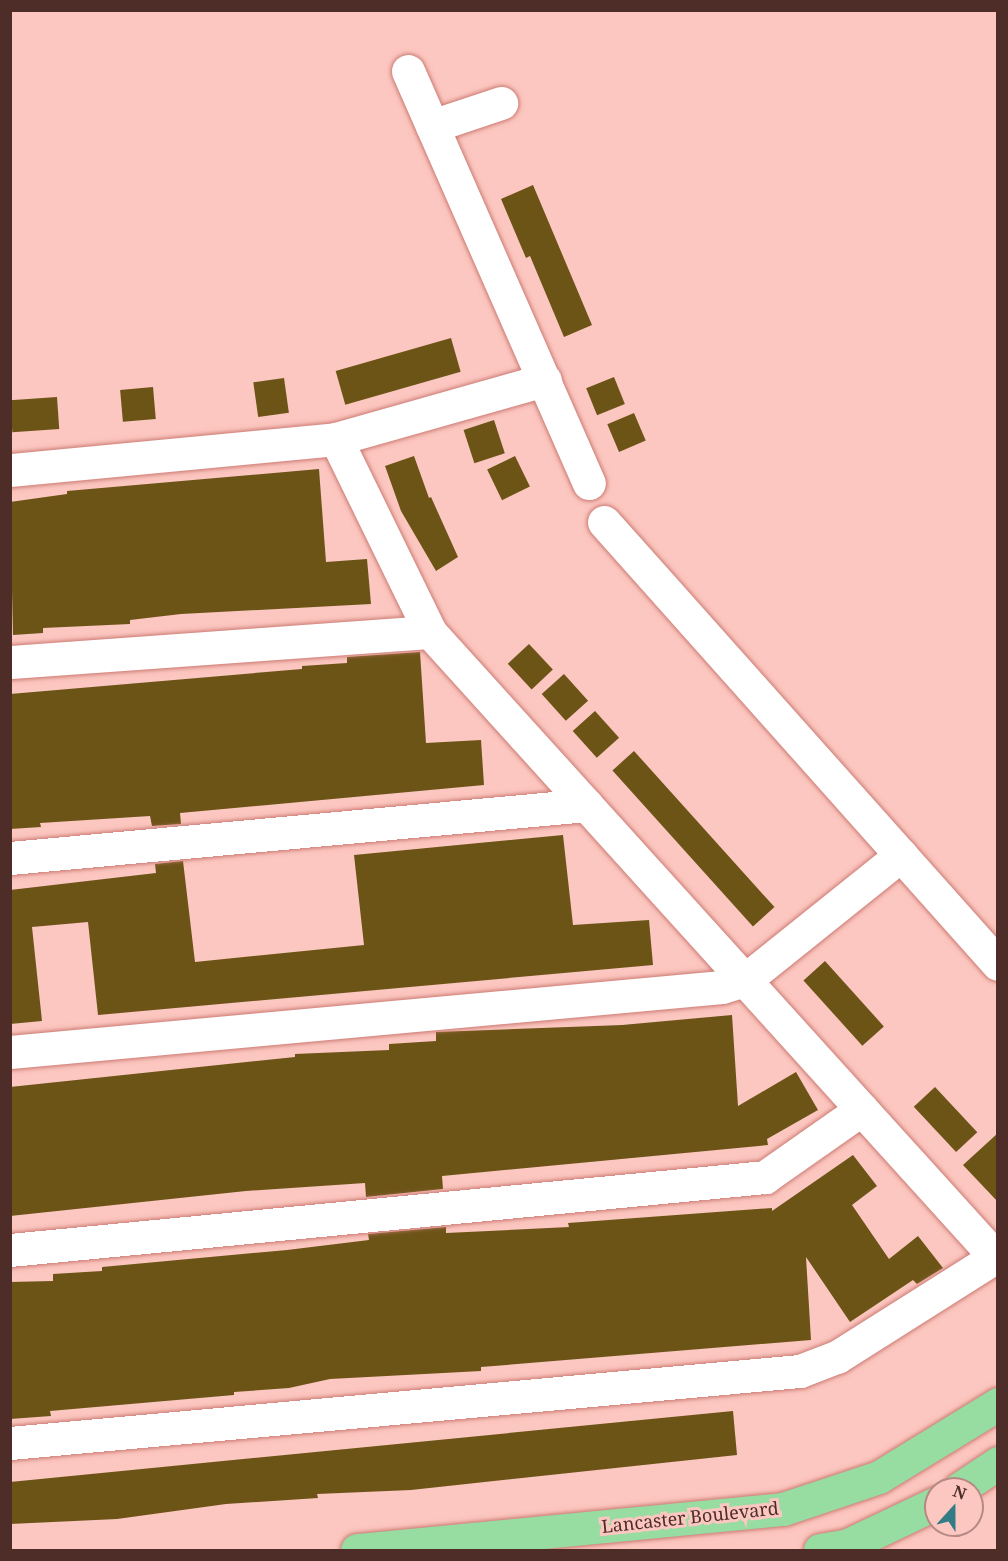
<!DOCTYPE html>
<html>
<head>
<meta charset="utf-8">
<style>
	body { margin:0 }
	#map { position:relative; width:1008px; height:1561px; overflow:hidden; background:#fcc7c0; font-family:"Noto Serif",serif }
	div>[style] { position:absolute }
	.building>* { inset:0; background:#6c5417; transform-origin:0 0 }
	.roads { filter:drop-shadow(0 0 2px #cc7b73) drop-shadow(0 0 2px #cc7b73) }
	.minor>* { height:33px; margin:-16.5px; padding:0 16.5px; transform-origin:16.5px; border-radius:16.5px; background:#fff }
	.major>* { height:33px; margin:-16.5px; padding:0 16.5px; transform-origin:16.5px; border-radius:16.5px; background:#97dca1 }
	span { translate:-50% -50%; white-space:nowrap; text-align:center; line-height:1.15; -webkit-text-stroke:6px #fcc7c0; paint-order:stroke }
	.street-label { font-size:18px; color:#4e2c28 }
	.frame { position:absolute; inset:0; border:12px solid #4e2c28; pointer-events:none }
	.north { position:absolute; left:924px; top:1477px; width:60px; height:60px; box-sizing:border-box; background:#fcc7c0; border:2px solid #b68983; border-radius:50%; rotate:21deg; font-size:16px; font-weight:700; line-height:24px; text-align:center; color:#4e2c28 }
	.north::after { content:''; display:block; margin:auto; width:21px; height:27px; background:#347c85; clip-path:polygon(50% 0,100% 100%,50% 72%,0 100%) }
</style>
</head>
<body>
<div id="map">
	<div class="building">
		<i style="clip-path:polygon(533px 185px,592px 325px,564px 337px,530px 256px,526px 258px,501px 199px)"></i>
		<i style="left:451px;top:338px;width:35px;height:120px;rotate:74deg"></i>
		<i style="left:614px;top:377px;width:29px;height:30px;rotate:68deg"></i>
		<i style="left:284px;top:378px;width:35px;height:31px;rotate:82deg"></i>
		<i style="left:153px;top:387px;width:32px;height:33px;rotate:85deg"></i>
		<i style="left:57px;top:397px;width:32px;height:47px;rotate:86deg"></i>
		<i style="left:634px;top:413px;width:30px;height:29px;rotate:67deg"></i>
		<i style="left:494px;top:420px;width:35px;height:32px;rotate:72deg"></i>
		<i style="clip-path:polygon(414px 456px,429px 498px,431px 497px,458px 557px,436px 571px,401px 511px,385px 466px)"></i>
		<i style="left:515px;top:456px;width:34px;height:31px;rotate:64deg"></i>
		<i style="clip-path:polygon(319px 469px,326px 562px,367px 559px,371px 604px,181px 614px,130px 620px,130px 624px,43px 628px,43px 633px,13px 635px,10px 502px,67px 494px,67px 491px)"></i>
		<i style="left:529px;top:644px;width:35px;height:29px;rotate:47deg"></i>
		<i style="clip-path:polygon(420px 652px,426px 743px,481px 740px,484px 785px,180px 813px,181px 824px,152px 826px,150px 816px,40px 823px,41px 827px,10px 829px,10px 694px,302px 669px,302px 666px,347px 663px,347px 657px)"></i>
		<i style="left:564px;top:674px;width:36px;height:30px;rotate:48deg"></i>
		<i style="left:595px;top:711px;width:36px;height:30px;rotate:48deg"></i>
		<i style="left:634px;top:751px;width:210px;height:29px;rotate:48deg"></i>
		<i style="clip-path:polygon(563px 835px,573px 925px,649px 920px,653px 965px,98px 1015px,88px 922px,32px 927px,42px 1021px,10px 1024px,10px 890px,156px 873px,155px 864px,183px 861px,195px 962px,364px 945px,354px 855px)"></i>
		<i style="left:825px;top:961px;width:88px;height:29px;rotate:48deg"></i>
		<i style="clip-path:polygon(732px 1015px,738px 1106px,796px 1072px,818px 1110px,767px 1139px,768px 1145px,442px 1176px,443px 1189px,366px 1197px,365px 1183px,246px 1191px,10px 1216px,10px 1087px,295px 1057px,295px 1054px,389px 1050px,389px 1044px,436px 1041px,436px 1032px,622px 1025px)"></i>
		<i style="left:935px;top:1087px;width:62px;height:29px;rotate:47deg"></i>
		<i style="clip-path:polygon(998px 1133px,998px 1202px,963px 1165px)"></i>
		<i style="clip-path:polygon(853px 1155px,877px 1186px,852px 1205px,889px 1259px,918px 1236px,943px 1268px,917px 1284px,913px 1280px,850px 1322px,806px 1257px,811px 1340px,481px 1367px,481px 1371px,330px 1379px,289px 1388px,234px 1392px,234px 1395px,50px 1411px,51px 1416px,10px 1419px,10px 1282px,53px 1281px,53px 1274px,102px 1271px,102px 1267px,287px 1250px,369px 1240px,368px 1234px,446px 1227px,446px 1233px,569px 1227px,568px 1223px,772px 1208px,772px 1211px)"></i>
		<i style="clip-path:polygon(733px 1411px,737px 1455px,411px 1490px,317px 1494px,318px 1498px,226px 1504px,117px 1519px,10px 1524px,10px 1482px)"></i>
	</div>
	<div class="roads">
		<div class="minor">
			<i style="left:408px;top:71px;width:450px;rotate:66.3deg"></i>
			<i style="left:432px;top:126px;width:73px;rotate:-18.4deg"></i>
			<i style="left:336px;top:439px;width:215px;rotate:64deg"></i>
			<i style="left:430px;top:632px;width:847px;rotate:47.87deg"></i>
			<i style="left:10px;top:470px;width:327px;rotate:-5.4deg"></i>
			<i style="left:336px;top:439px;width:217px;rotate:-15.8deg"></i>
			<i style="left:604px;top:522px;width:592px;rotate:48.29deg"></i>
			<i style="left:10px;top:662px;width:421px;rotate:-4.1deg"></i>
			<i style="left:10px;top:858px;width:579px;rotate:-5.25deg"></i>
			<i style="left:10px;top:1052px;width:715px;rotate:-5.22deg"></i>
			<i style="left:722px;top:987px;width:24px;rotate:-17deg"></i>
			<i style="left:745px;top:980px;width:200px;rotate:-38.7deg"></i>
			<i style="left:10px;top:1250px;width:759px;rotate:-5.52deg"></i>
			<i style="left:765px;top:1177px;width:118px;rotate:-35deg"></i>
			<i style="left:10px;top:1443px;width:793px;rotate:-5.21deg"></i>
			<i style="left:800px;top:1371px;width:40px;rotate:-21deg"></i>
			<i style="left:837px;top:1357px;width:187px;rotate:-32.3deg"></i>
		</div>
		<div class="major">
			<i style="left:959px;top:1489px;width:47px;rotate:-33.7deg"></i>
			<i style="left:357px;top:1550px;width:428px;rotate:-5.5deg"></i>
			<i style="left:783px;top:1509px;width:101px;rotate:-18.4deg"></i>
			<i style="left:879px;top:1477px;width:140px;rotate:-31.5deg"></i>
			<i style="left:820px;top:1550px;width:28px;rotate:-10deg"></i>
			<i style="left:848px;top:1545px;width:98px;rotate:-25.5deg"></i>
		</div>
	</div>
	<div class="street-label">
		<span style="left:690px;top:1517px;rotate:-6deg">Lancaster Boulevard</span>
	</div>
	<div class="frame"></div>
	<div class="north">N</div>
</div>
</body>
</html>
